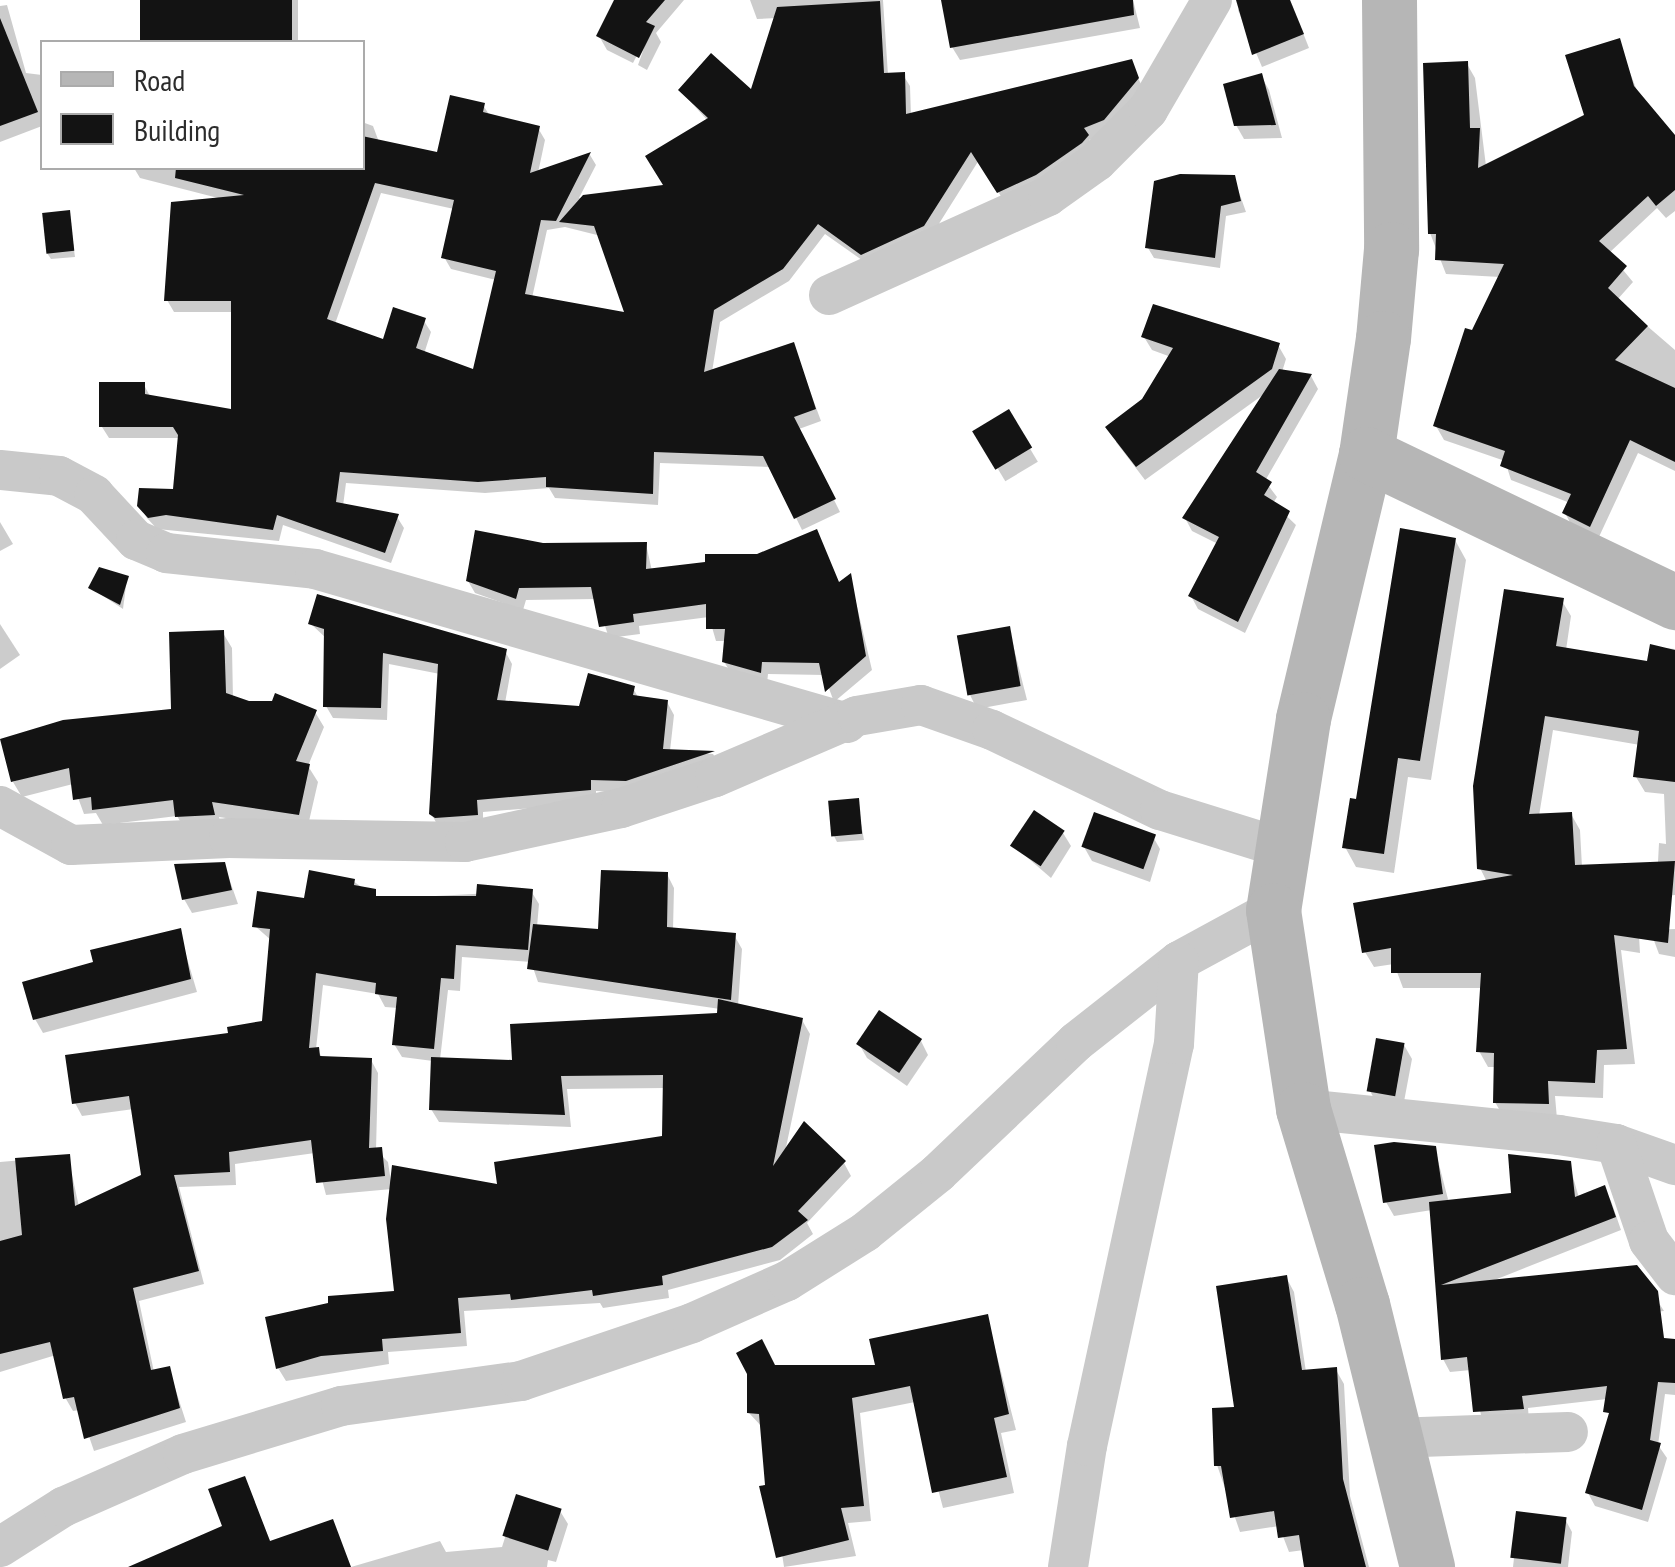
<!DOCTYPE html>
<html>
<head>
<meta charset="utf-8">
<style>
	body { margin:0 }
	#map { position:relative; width:1675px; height:1567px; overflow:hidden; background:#fff; font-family:"PT Sans Narrow",sans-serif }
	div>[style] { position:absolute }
	.shadow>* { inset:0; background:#0003; transform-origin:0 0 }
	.building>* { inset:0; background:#131313; transform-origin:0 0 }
	.street>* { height:40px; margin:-20px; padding:0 20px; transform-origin:20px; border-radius:20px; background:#c9c9c9 }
	.secondary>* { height:55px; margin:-27.5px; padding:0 27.5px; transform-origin:27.5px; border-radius:27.5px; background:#b6b6b6 }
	span { translate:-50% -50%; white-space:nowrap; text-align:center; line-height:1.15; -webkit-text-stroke:10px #fff; paint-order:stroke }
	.legend { position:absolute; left:40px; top:40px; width:325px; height:130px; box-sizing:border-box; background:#fff; border:2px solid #ababab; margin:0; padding:12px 18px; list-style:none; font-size:30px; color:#2c2c2c }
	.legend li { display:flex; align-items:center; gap:20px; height:50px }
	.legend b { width:50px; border:2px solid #ababab }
</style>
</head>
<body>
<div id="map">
	<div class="shadow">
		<i style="left:143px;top:0;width:155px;height:46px"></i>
		<i style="clip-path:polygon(617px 0,684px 0,656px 33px,661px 42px,647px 70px,638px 65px,651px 28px,633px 63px,607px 50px,599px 36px)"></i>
		<i style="clip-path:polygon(evenodd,750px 0,883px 0,888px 75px,903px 75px,910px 86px,911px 116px,1131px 62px,1144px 91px,1111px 131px,1089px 140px,1094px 148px,1005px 203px,979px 160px,930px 238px,869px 265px,825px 234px,789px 281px,720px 322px,712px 372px,793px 345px,821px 421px,799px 429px,840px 512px,802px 530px,771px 467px,660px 463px,658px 505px,555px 498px,549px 488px,485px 493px,346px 483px,343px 506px,397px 517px,404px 528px,391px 563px,283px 525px,279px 541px,157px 529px,147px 518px,140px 506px,175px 491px,180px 438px,109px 438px,102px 427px,144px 385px,151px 398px,234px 412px,234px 312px,174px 312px,167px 300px,222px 199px,140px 178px,134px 168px,362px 168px,362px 122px,373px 126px,379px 142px,439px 155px,483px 105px,490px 116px,538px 128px,545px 140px,538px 173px,590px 155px,596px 165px,579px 198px,667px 187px,708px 121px,681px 91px,752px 93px,776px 18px,757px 19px,750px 0,381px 193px,454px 209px,444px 257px,451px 269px,496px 280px,475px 372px,424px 354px,431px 332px,424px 321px,384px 342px,335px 324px,381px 193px,750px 0,565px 227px,601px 236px,628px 315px,532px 298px,547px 230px,565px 227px)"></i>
		<i style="clip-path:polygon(977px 0,1133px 0,1140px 28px,960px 60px,952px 47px)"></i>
		<i style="clip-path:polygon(1245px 0,1290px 0,1309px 48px,1262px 67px,1238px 10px)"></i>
		<i style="clip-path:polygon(7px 5px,26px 73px,42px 75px,42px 126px,0 142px,0 6px)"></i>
		<i style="clip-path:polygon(1618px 41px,1639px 96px,1675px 139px,1675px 211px,1666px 218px,1657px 208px,1609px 253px,1633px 282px,1617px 300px,1675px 350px,1675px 471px,1638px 453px,1598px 539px,1573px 528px,1565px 513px,1570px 503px,1511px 480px,1505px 461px,1444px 440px,1436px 426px,1500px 277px,1446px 274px,1430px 233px,1467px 64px,1475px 78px,1486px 166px,1587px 116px)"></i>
		<i style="clip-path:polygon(1261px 76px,1269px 90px,1282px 138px,1244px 139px,1236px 125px)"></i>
		<i style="clip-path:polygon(1234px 178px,1246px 212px,1226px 216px,1220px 268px,1154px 258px,1148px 248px)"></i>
		<i style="clip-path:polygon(69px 213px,75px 257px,51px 259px,47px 253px)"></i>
		<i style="clip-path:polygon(1144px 337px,1278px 345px,1286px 359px,1282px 372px,1311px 376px,1318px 389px,1265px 481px,1277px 497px,1273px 503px,1296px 525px,1245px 633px,1198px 609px,1191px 596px,1218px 544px,1192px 531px,1185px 518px,1267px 392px,1145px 480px,1116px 442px,1171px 357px,1152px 350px)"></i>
		<i style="left:1008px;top:412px;width:58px;height:38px;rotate:59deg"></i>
		<i style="clip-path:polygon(0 522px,13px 544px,0 551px)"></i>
		<i style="clip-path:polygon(1455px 540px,1466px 560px,1431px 780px,1408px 777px,1394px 873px,1356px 867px,1345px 847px,1358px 802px)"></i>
		<i style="clip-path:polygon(646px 544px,652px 571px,839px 584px,850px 577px,872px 670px,834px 702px,824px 675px,768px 674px,767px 684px,732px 674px,724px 662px,727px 641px,716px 641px,709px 617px,639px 626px,640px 634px,609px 638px,596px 599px,526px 600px,523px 610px,475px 593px,468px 581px,543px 546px)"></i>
		<i style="clip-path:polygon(127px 578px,123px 609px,91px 588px)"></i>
		<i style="clip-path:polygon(1562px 601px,1571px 616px,1566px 650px,1649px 664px,1652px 647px,1675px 649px,1675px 895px,1666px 896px,1657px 880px,1659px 843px,1666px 844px,1664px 794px,1645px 792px,1636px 777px,1640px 745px,1553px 730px,1539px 816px,1571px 814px,1580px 830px,1582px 867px,1636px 881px,1640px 953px,1621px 950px,1635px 1064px,1604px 1065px,1603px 1098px,1555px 1096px,1557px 1119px,1504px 1118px,1495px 1102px,1496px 1067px,1488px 1067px,1479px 1051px,1483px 988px,1403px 988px,1394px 964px,1374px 967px,1365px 952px,1487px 882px,1480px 868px)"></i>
		<i style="clip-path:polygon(0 624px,20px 655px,0 669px)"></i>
		<i style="clip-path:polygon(311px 624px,505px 651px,512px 664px,505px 703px,581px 709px,633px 688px,639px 699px,667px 702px,674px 715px,670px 751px,713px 754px,719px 764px,634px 793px,596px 791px,596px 803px,483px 812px,483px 827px,438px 826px,431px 813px,440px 674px,389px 664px,387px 720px,333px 718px,326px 706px,327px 639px)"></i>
		<i style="clip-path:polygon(1009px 629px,1027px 700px,977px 709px,970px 695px)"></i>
		<i style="clip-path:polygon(223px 633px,232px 648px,233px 699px,315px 712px,324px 727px,308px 766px,318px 782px,307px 830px,219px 817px,222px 830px,186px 831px,177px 816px,103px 825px,96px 813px,84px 814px,73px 784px,22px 797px,13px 782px,174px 712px)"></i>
		<i style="clip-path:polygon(857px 801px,864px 840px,837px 842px,834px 836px)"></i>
		<i style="clip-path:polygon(1063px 833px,1071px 846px,1051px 878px,1014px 846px)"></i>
		<i style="clip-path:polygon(1152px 835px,1160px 849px,1150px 882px,1092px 861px,1084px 847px)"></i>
		<i style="clip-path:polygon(224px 864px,238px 904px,192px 913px,184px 899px)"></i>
		<i style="clip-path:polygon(evenodd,667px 874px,674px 888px,673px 930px,734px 935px,742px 949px,738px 1006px,802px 1020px,810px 1034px,785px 1152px,844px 1163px,851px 1176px,807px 1223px,813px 1234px,780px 1260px,668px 1290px,669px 1298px,603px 1308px,600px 1303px,464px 1311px,467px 1346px,388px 1352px,389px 1364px,286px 1381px,278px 1368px,397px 1293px,392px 1189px,326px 1195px,315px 1153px,235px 1164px,236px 1185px,179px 1187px,204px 1284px,139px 1301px,154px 1372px,169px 1369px,186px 1422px,94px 1451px,80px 1410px,73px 1411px,66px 1399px,56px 1355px,0 1372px,0 1162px,68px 1156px,79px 1207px,144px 1177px,134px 1109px,82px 1116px,75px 1103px,264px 1023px,272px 941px,255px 926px,353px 881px,379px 899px,531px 891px,539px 904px,537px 927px,601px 932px,667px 874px,462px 957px,531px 962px,538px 982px,720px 1009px,719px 1016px,515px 1063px,440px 1060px,448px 990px,460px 991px,462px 957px,667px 874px,323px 985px,378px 994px,385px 1007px,398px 1008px,394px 1044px,402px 1057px,433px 1061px,431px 1109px,439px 1122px,571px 1127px,567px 1089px,665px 1088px,664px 1138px,500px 1187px,391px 1182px,388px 1162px,376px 1150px,378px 1073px,371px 1060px,323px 1058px,316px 1049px,323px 985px)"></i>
		<i style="clip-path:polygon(1675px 929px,1675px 957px,1659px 954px,1650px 930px)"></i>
		<i style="clip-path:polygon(179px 931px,197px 992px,43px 1033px,35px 1019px,96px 964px)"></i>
		<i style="clip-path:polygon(921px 1041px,928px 1055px,907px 1086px,867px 1058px,859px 1044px)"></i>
		<i style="clip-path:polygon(1404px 1045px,1412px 1059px,1403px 1107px,1377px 1104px,1370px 1091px)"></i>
		<i style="clip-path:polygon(1435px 1149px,1449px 1203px,1514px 1196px,1569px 1163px,1579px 1198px,1604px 1188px,1611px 1201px,1621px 1230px,1492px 1281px,1657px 1300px,1664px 1311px,1556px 1323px,1675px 1342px,1675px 1395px,1665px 1394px,1658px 1445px,1667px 1458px,1648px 1522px,1595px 1506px,1588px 1493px,1610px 1420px,1607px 1399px,1528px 1408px,1529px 1421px,1483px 1424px,1471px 1370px,1450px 1372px,1443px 1359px,1432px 1210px,1394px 1216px,1386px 1202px)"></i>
		<i style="clip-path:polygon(1286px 1277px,1294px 1292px,1306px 1372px,1336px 1370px,1344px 1384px,1350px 1496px,1369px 1567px,1307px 1567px,1304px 1550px,1289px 1552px,1279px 1526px,1240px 1532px,1217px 1465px)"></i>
		<i style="clip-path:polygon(987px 1317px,1016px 1430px,1001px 1433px,1014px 1493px,943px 1508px,915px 1402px,860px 1413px,871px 1521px,848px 1523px,856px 1556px,784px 1567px,763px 1428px,749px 1413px,775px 1368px,878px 1368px)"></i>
		<i style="clip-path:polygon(244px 1479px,271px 1543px,332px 1522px,351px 1567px,440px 1541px,446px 1552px,502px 1547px,518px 1497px,560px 1511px,568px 1524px,556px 1562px,548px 1560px,547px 1567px,157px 1567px,225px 1527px)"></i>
		<i style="clip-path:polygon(1519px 1513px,1565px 1519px,1572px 1532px,1568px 1567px,1513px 1567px)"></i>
	</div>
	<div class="building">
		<i style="left:140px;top:0;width:152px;height:43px"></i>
		<i style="clip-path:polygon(614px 0,665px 0,646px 22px,655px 26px,639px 58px,596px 36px)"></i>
		<i style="clip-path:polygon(941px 0,1133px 0,1134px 15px,950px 48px)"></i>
		<i style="clip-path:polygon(1236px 0,1290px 0,1304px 34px,1252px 55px)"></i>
		<i style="clip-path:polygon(evenodd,880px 1px,884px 73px,905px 72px,906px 114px,1132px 59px,1139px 78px,1104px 120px,1084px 128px,1089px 135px,1082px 143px,1036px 175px,997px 193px,971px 152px,924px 226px,861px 255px,818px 224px,783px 269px,714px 310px,704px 372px,794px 342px,816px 409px,794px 417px,836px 499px,794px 519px,763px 456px,654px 452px,653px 494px,546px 487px,546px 477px,478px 482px,340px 472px,336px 502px,399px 514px,385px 553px,277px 515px,273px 530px,166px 515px,148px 518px,137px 506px,139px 488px,173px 489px,178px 435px,173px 427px,99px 427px,99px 382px,145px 382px,145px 394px,231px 409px,231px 301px,164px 301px,171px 202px,244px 195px,175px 178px,176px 168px,362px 168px,362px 136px,437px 152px,450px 95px,485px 103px,483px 112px,540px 126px,530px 173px,591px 152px,556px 221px,541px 220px,525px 294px,624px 312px,594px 226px,559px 222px,583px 195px,663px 185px,645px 156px,708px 118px,678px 90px,711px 53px,751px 89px,777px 7px,880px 1px,375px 183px,454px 200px,441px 258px,496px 271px,473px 369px,416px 348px,426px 318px,393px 307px,383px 339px,327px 319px,375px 183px)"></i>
		<i style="clip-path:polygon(0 18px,38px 112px,0 126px)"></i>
		<i style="clip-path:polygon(1620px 38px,1634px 86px,1675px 135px,1675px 190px,1656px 206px,1648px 196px,1599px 241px,1627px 266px,1608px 288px,1648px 326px,1615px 360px,1675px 388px,1675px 462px,1630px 440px,1590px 527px,1562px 513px,1571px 494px,1500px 466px,1505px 451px,1433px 426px,1465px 328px,1472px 330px,1504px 264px,1435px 260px,1436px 234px,1428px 234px,1423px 63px,1468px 61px,1470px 128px,1480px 128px,1478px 168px,1584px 115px,1565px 55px)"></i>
		<i style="clip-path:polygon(1262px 73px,1276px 125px,1234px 126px,1223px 84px)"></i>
		<i style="clip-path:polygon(1180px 174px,1235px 175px,1241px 201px,1221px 206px,1215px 258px,1145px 248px,1154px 181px)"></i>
		<i style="left:70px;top:210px;width:41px;height:28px;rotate:84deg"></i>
		<i style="clip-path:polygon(1153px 304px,1280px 343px,1272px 369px,1136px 467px,1105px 427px,1142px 399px,1173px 348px,1141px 337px)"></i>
		<i style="clip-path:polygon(1279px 369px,1312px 374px,1256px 472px,1272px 482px,1264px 495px,1290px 511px,1238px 622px,1188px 596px,1219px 537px,1182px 518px)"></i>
		<i style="left:1009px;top:409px;width:45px;height:43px;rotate:59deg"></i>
		<i style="clip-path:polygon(1400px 528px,1456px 538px,1420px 761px,1398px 758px,1384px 854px,1342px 848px,1350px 798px,1356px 799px)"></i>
		<i style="clip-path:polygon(817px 529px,839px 582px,851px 573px,866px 656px,825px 692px,819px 663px,762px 662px,761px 673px,722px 662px,725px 629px,706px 629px,706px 604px,633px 614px,634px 622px,599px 627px,591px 587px,519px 588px,516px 599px,466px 581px,475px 530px,543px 543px,647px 542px,646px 569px,705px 562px,705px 554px,757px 554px)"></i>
		<i style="clip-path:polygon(99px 567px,129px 576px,120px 605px,88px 588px)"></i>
		<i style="clip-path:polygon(1504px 589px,1564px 598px,1556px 646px,1647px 661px,1650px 644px,1675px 650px,1675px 782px,1633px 777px,1639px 731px,1545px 716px,1529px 814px,1572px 812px,1575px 865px,1675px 861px,1668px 943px,1614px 935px,1627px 1049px,1597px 1050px,1595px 1083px,1548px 1081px,1549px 1104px,1493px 1103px,1494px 1053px,1476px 1052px,1481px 973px,1391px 973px,1391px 948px,1362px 953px,1353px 903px,1513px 875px,1477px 869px,1473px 786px)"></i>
		<i style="clip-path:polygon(317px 594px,507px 649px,497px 700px,579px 706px,588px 673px,635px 686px,633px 695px,668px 700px,663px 749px,715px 751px,626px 781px,591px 780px,591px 790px,477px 800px,478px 815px,435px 818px,429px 814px,438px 664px,383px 653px,381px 708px,323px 707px,324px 629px,308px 624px)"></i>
		<i style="left:1010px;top:626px;width:61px;height:54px;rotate:80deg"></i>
		<i style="clip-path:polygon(224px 630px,226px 693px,249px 701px,272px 701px,275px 693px,317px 710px,296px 761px,310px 764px,299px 815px,212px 802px,215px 815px,175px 817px,173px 800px,92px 810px,91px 797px,73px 800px,69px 768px,11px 782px,0 739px,63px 720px,171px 709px,169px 632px)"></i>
		<i style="left:859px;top:798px;width:36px;height:31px;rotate:85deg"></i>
		<i style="left:1034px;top:810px;width:37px;height:43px;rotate:34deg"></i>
		<i style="left:1094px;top:812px;width:66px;height:37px;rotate:20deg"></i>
		<i style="clip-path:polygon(225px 862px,232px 890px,182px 900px,174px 864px)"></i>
		<i style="clip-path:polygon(309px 870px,355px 879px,354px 885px,376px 889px,376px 896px,476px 896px,477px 884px,533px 889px,528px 950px,456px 945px,454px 979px,441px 978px,434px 1049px,392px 1045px,397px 997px,375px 994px,376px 983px,316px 973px,309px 1048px,319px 1047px,320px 1056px,372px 1058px,369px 1148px,382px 1147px,385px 1176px,316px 1183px,311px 1140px,229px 1152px,230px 1172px,174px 1175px,199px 1271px,133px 1288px,151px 1370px,170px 1366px,180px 1408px,84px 1439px,74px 1397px,63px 1399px,50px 1342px,0 1354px,0 1241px,22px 1235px,15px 1158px,70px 1154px,75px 1206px,141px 1175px,129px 1096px,72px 1104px,65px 1055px,228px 1033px,227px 1027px,262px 1021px,270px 929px,252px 927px,257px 891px,304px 898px)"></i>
		<i style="clip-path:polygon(601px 870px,668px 872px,667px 927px,736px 933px,731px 1000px,527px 969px,533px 924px,598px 929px)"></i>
		<i style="clip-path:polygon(181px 928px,191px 979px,33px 1020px,22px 982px,93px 962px,90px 950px)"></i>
		<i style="clip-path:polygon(718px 999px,803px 1018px,773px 1166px,804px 1121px,846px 1161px,798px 1211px,808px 1220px,772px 1247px,662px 1276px,663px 1285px,593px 1296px,592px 1290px,511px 1300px,510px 1294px,458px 1298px,461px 1333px,382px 1339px,383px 1351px,321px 1356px,276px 1369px,265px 1317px,328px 1303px,328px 1296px,394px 1291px,386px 1219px,392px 1165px,497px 1184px,494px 1162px,662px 1136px,663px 1075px,561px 1076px,565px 1115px,429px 1110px,431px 1057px,512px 1060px,510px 1024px,717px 1013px)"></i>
		<i style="left:879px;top:1010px;width:52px;height:41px;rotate:34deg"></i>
		<i style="left:1376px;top:1038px;width:29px;height:54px;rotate:10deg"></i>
		<i style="clip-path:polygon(1394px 1142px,1436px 1146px,1443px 1194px,1383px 1203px,1374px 1145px)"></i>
		<i style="clip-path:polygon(1508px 1154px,1571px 1161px,1575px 1197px,1605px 1185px,1616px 1217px,1441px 1285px,1637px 1265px,1658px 1291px,1664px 1338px,1675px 1339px,1675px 1383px,1658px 1382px,1650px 1440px,1661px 1443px,1642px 1510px,1585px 1493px,1609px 1413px,1603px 1412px,1607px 1386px,1522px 1396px,1524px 1409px,1473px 1412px,1467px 1357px,1441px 1360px,1429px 1202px,1511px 1193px)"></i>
		<i style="clip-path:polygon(1287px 1275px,1302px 1370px,1337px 1367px,1343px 1479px,1366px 1567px,1304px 1567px,1299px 1535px,1278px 1538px,1274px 1511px,1230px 1518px,1221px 1466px,1214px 1466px,1212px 1408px,1234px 1407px,1216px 1286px)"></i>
		<i style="clip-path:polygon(988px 1314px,1009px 1414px,994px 1418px,1007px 1477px,932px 1493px,910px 1386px,852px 1398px,864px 1506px,841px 1508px,849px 1540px,776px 1558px,759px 1486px,765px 1485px,759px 1414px,747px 1413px,747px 1374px,736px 1353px,762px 1339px,775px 1365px,875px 1365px,869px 1339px)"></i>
		<i style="clip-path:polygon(245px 1476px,270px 1541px,333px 1519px,351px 1567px,128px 1567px,222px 1526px,208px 1489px)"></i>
		<i style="left:516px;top:1494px;width:48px;height:44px;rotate:18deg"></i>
		<i style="left:1516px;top:1511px;width:51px;height:47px;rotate:7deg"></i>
	</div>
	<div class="street">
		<i style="left:829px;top:295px;width:240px;rotate:-24.3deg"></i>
		<i style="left:1048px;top:196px;width:60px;rotate:-35.5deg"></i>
		<i style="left:1097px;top:161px;width:72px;rotate:-45deg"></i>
		<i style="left:1148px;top:110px;width:127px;rotate:-59.8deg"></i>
		<i style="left:0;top:470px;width:59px;rotate:5.8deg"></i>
		<i style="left:59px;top:476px;width:40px;rotate:28deg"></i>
		<i style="left:94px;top:495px;width:62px;rotate:47deg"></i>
		<i style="left:136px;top:540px;width:33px;rotate:23deg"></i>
		<i style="left:166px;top:553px;width:150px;rotate:6.1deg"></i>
		<i style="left:315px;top:569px;width:554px;rotate:16.14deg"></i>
		<i style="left:0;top:806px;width:81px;rotate:28.8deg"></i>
		<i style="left:71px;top:845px;width:158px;rotate:-2.5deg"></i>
		<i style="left:229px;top:838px;width:236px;rotate:1deg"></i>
		<i style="left:465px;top:842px;width:160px;rotate:-12.3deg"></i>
		<i style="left:621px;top:808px;width:99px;rotate:-18.3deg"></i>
		<i style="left:715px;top:777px;width:155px;rotate:-23.2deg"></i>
		<i style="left:857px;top:716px;width:65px;rotate:-9.8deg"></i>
		<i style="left:921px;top:705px;width:75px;rotate:19.4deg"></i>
		<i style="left:992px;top:730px;width:186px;rotate:25.5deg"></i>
		<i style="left:1160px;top:810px;width:125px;rotate:17.3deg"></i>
		<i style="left:1303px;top:1109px;width:257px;rotate:5.8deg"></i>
		<i style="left:1559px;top:1135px;width:58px;rotate:9deg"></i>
		<i style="left:1616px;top:1144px;width:63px;rotate:19.6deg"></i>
		<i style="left:1616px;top:1144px;width:102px;rotate:71.2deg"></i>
		<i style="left:1649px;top:1241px;width:43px;rotate:52.6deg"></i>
		<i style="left:1393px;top:1438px;width:175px;rotate:-2deg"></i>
		<i style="left:0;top:1547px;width:75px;rotate:-32.4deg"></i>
		<i style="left:63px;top:1507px;width:131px;rotate:-23.8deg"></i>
		<i style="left:183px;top:1454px;width:165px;rotate:-16.9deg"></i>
		<i style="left:341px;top:1406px;width:182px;rotate:-7.9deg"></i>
		<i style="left:521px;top:1381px;width:181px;rotate:-18.7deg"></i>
		<i style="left:692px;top:1323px;width:104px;rotate:-23.9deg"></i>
		<i style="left:787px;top:1281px;width:92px;rotate:-32.1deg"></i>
		<i style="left:865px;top:1232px;width:94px;rotate:-38.9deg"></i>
		<i style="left:938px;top:1173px;width:190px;rotate:-43.5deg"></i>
		<i style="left:1076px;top:1042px;width:131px;rotate:-38.2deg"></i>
		<i style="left:1179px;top:961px;width:107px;rotate:-28.5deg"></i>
		<i style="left:1068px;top:1567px;width:122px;rotate:-81.1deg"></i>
		<i style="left:1087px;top:1446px;width:411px;rotate:-77.8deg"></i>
		<i style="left:1174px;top:1044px;width:83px;rotate:-86.6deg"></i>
	</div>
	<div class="secondary">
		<i style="left:1389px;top:0;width:249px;rotate:89.5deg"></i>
		<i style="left:1391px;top:249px;width:89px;rotate:95.1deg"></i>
		<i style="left:1383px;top:338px;width:117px;rotate:98.3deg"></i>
		<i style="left:1366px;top:454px;width:272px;rotate:103.4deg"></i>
		<i style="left:1303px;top:719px;width:193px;rotate:98.9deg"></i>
		<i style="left:1273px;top:910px;width:201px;rotate:81.4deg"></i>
		<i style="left:1303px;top:1109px;width:204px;rotate:73.2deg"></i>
		<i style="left:1362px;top:1304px;width:271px;rotate:76.1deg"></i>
		<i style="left:1366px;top:454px;width:343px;rotate:25.6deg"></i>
	</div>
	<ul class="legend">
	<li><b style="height:12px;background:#b6b6b6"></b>Road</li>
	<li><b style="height:28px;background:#131313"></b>Building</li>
	</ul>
</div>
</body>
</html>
